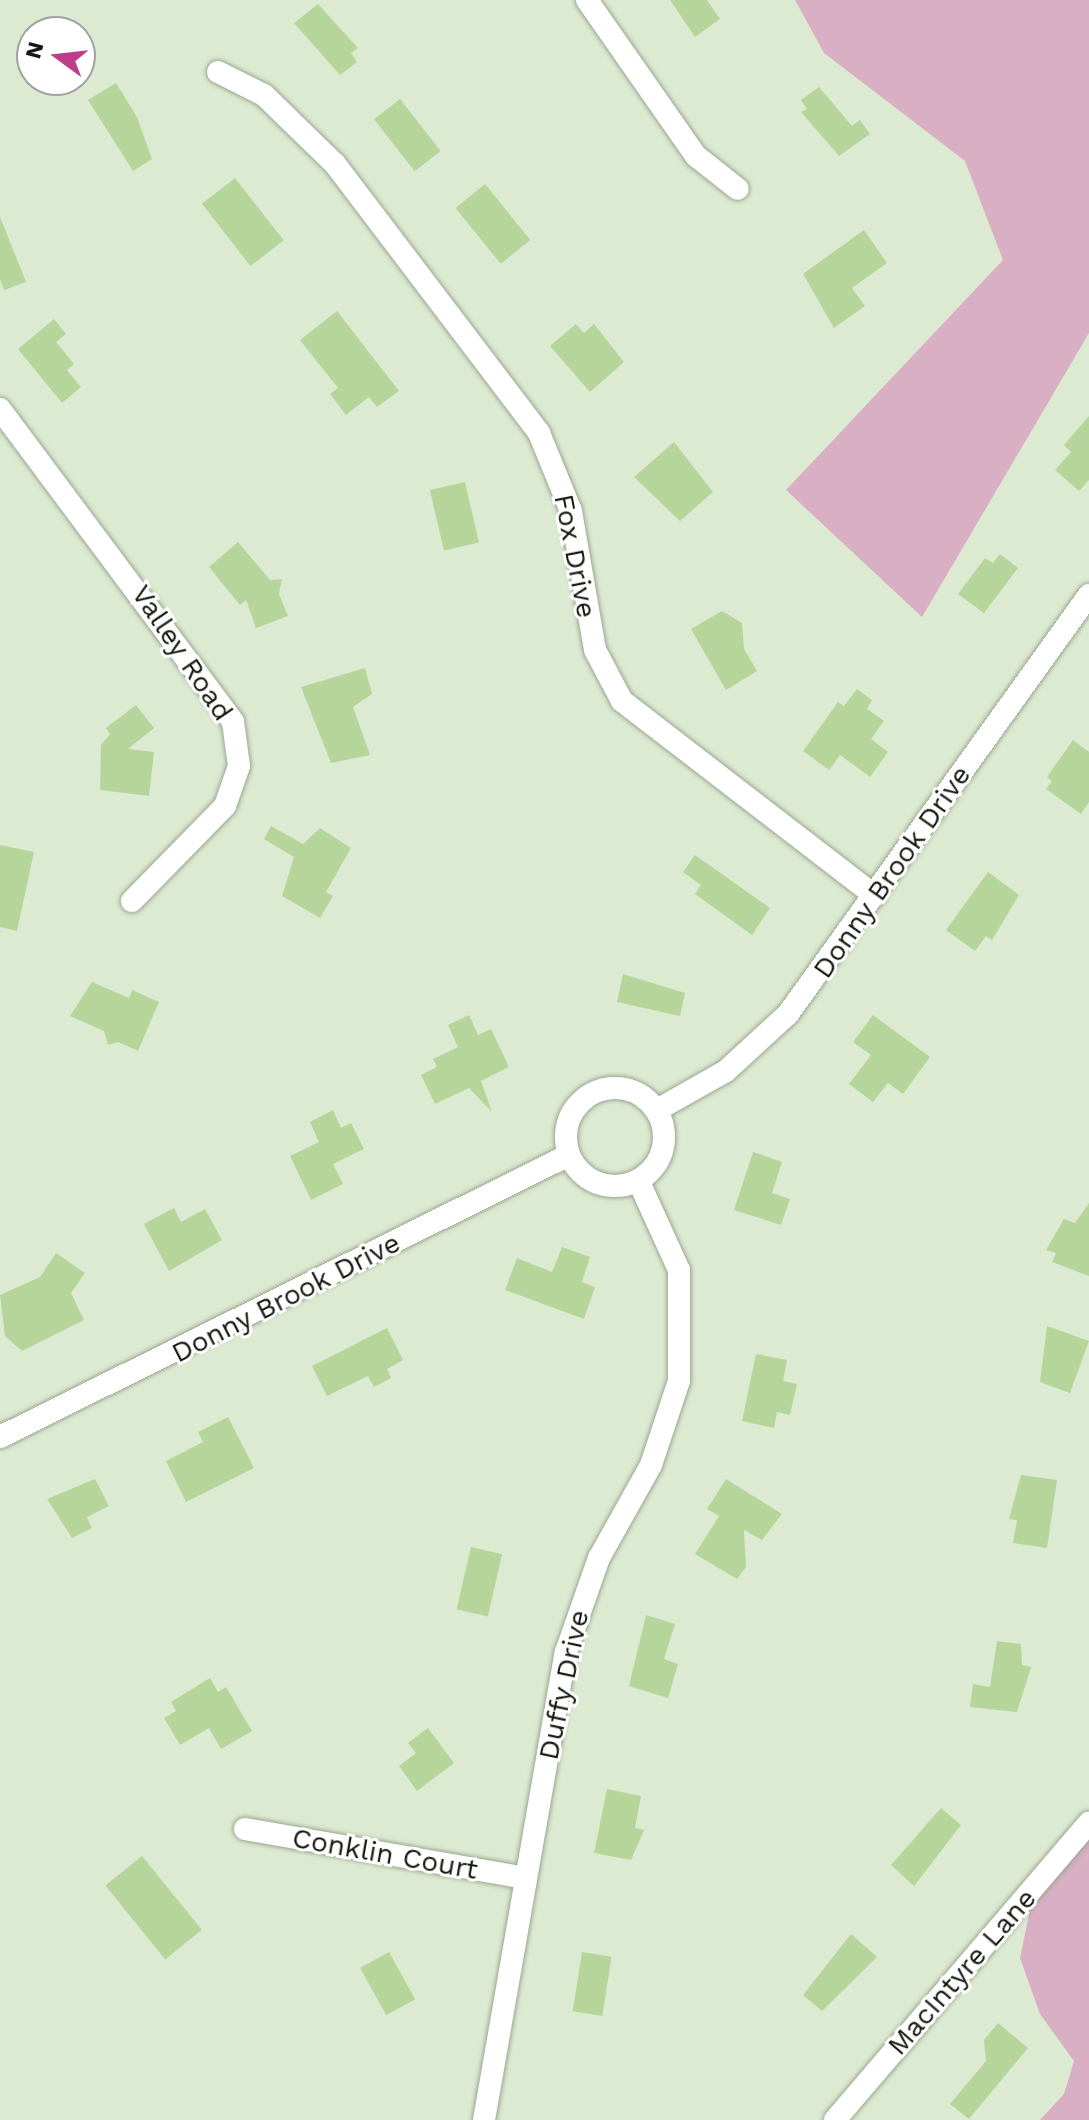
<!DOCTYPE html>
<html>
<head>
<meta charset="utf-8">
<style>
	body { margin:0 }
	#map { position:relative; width:1089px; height:2120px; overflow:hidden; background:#ddead2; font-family:"Work Sans",sans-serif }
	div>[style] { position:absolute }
	.green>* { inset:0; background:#d8afc3 }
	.building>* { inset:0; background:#b6d59b; transform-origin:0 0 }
	.roads { filter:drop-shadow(0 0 2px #9ba791) drop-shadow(0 0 2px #9ba791) }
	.street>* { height:22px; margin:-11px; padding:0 11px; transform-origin:11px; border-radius:11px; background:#fff }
	.street>.ring { margin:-11px; padding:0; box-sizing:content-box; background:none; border:22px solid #fff; border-radius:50% }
	span { translate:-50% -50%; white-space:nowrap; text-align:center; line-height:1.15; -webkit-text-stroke:6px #fff; paint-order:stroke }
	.street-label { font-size:28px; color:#141910 }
	.north { position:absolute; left:16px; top:16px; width:80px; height:80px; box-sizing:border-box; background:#fff; border:2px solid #a1a39f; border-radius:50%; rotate:285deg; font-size:22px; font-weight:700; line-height:32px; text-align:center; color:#141910 }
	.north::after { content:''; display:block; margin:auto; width:28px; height:36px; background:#bd3d89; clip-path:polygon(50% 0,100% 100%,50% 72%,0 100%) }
</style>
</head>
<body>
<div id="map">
	<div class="green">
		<i style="clip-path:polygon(795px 0,1089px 0,1089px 333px,922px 617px,786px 490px,1003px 260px,965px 161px,824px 53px)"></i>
		<i style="clip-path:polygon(1089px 1838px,1089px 2120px,1040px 2120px,1064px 2094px,1074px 2061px,1040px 2014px,1020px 1958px,1031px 1905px)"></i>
	</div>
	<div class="building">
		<i style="clip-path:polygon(670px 0,707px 0,720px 19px,695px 37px)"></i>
		<i style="clip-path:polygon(318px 4px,358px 48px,351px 53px,357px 62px,340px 75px,294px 23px)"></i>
		<i style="clip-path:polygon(116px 83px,137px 117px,152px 159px,133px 171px,88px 100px)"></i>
		<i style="clip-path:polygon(819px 87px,852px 126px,860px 120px,870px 134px,839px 156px,801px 112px,807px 109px,801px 100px)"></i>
		<i style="left:400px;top:99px;width:66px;height:33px;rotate:52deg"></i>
		<i style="left:235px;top:178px;width:79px;height:42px;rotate:52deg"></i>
		<i style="left:485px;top:184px;width:72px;height:38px;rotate:51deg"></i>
		<i style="clip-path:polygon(0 217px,26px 282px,4px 290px,0 279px)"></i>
		<i style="clip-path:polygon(864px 230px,887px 263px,852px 288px,865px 306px,834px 328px,803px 274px)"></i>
		<i style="clip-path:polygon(337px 311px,399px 391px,377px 407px,369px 397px,346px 415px,330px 394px,338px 388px,300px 340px)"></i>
		<i style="clip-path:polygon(54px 319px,66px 334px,56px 342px,74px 364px,67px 370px,81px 387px,62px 403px,18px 349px)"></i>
		<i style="clip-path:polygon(576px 324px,584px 333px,594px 324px,624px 362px,590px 392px,550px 346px)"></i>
		<i style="clip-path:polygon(1089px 416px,1089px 480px,1079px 491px,1055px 470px,1071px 452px,1064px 445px)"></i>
		<i style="clip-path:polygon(674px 442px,713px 492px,680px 521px,634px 477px)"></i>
		<i style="left:465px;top:482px;width:62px;height:36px;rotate:77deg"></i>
		<i style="clip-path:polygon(238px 542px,270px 580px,282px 579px,279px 594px,288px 616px,256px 628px,246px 600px,240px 605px,209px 567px)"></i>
		<i style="clip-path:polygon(1000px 554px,1018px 568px,984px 613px,958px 594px,985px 558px,993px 563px)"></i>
		<i style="clip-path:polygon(722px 611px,742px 623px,744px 649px,757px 671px,726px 690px,691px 629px)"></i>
		<i style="clip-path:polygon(365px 668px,372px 694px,353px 707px,370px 755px,331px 763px,301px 687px)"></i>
		<i style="clip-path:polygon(857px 689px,872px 700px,867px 709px,884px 721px,871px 739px,888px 752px,870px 777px,840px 755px,829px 770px,803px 751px,838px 702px,844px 706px)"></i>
		<i style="clip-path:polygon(136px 705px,154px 728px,128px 749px,154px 752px,149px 796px,100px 790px,101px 745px,110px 734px,106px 728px)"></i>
		<i style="clip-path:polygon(1073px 740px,1089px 752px,1089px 802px,1081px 814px,1046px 789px,1052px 781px,1047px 777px)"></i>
		<i style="clip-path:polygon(271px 826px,303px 844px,320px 828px,351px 848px,326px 892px,333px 896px,320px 918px,282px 896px,294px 857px,264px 839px)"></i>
		<i style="clip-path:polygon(0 845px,34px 852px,17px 931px,0 927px)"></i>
		<i style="clip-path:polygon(695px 855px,770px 908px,752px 935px,695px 894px,701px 885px,683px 872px)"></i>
		<i style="clip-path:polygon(988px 872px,1019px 895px,992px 940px,986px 936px,975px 951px,946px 930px)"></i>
		<i style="clip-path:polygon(623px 974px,685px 993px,680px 1016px,617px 1002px)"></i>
		<i style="clip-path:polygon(92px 982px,129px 998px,132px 990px,159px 1002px,138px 1051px,118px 1042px,108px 1045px,104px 1031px,70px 1016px)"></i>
		<i style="clip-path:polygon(469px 1015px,478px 1035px,491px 1029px,509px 1067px,481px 1081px,492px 1112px,469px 1088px,435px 1104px,421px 1075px,437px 1067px,433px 1059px,458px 1047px,448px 1025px)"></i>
		<i style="clip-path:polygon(873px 1015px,930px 1057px,903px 1094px,888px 1083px,873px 1102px,849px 1084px,871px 1055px,853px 1042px)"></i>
		<i style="clip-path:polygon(333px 1110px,341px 1128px,351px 1123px,364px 1149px,333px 1164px,343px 1184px,311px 1200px,290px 1156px,319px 1142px,310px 1122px)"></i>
		<i style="clip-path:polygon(753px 1152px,782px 1162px,772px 1193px,790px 1199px,781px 1225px,734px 1210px)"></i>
		<i style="clip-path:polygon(1089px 1203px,1089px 1276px,1052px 1262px,1056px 1253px,1046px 1250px,1064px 1219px,1075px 1223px)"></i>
		<i style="clip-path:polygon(174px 1208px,181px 1222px,205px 1209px,222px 1240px,169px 1271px,144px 1224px)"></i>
		<i style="clip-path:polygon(562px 1247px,590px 1257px,582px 1282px,595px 1287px,584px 1319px,505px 1290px,517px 1258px,552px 1272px)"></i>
		<i style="clip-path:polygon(56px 1253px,85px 1273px,71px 1293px,84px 1320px,22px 1351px,5px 1336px,0 1295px,40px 1277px)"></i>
		<i style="clip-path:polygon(1047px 1326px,1089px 1341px,1070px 1393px,1040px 1382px)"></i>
		<i style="clip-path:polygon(387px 1328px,403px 1360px,387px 1369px,391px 1378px,374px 1387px,368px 1376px,327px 1396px,312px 1366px)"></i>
		<i style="clip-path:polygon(756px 1354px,787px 1360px,783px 1381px,797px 1384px,790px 1415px,777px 1412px,774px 1428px,742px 1421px)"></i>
		<i style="clip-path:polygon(228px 1417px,254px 1468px,186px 1502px,166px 1461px,203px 1442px,198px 1432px)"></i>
		<i style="clip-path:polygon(1021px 1475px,1057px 1480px,1047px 1548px,1013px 1543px,1017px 1520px,1009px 1519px)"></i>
		<i style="clip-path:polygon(95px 1479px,109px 1506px,87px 1517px,92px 1528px,72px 1538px,47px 1499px)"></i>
		<i style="clip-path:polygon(726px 1479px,782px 1514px,762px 1540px,744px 1530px,746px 1567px,737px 1579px,695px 1554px,719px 1516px,707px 1509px)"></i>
		<i style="left:471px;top:1547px;width:32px;height:64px;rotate:13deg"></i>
		<i style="clip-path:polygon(646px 1615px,675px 1624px,664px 1659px,678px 1664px,668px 1698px,629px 1686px)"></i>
		<i style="clip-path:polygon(997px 1641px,1021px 1644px,1022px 1665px,1031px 1667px,1017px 1712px,970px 1707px,973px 1684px,990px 1687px)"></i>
		<i style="clip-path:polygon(210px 1678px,218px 1692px,226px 1687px,252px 1731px,221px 1749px,209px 1728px,180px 1745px,164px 1718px,176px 1711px,171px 1702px)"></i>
		<i style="clip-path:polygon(428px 1728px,454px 1763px,417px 1791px,399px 1766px,416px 1753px,408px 1743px)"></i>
		<i style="clip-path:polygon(607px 1789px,641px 1796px,635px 1828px,644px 1830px,631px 1860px,594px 1853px)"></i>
		<i style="clip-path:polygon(941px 1808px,961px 1825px,914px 1886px,891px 1865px)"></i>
		<i style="left:142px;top:1856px;width:95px;height:47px;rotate:51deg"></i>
		<i style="clip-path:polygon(851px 1934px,877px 1957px,822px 2011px,803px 1995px)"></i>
		<i style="left:389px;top:1952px;width:54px;height:33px;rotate:61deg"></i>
		<i style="left:582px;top:1952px;width:30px;height:60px;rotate:9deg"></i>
		<i style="clip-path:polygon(998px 2023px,1028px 2048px,969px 2119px,950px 2104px,986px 2061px,984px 2040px)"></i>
	</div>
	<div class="roads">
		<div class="street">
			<i style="left:587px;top:0;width:190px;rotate:55.1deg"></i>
			<i style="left:696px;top:156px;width:53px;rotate:38.2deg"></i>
			<i style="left:218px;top:72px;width:51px;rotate:26.6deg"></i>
			<i style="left:264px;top:95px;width:99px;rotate:44.2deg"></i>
			<i style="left:335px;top:164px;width:338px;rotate:52.8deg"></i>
			<i style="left:539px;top:433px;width:84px;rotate:67.7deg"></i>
			<i style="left:571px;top:511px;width:141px;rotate:80.2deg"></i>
			<i style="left:595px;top:650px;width:58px;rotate:62.1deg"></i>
			<i style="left:622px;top:701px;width:319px;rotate:37.6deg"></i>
			<i style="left:0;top:409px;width:390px;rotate:53.3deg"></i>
			<i style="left:233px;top:722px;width:44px;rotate:82.2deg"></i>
			<i style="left:239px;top:766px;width:42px;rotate:109.3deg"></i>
			<i style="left:225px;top:806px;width:133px;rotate:134.4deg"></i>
			<i class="ring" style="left:566px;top:1088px;width:76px;height:76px"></i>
			<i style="left:657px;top:1110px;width:79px;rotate:-29.5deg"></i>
			<i style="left:726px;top:1071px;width:84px;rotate:-42.6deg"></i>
			<i style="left:788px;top:1014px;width:516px;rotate:-54.31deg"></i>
			<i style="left:0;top:1437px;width:635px;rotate:-26.36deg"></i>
			<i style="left:245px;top:1829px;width:285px;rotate:9.9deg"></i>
			<i style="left:484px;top:2120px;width:475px;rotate:-80.1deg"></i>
			<i style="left:566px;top:1652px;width:100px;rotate:-70.7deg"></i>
			<i style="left:599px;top:1558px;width:107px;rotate:-60.8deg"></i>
			<i style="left:651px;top:1465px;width:89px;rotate:-71.6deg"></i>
			<i style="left:679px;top:1381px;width:111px;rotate:-90deg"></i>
			<i style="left:679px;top:1270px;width:99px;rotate:-114.5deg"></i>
			<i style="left:835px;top:2120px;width:391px;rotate:-49.5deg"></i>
		</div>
	</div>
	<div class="street-label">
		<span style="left:575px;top:556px;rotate:79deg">Fox Drive</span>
		<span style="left:182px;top:653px;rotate:56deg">Valley Road</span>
		<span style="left:892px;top:872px;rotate:-55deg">Donny Brook Drive</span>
		<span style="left:286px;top:1298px;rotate:-27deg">Donny Brook Drive</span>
		<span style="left:564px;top:1685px;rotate:-78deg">Duffy Drive</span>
		<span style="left:385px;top:1854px;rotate:10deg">Conklin Court</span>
		<span style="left:962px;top:1972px;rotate:-49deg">MacIntyre Lane</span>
	</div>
	<div class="north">N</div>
</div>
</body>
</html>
